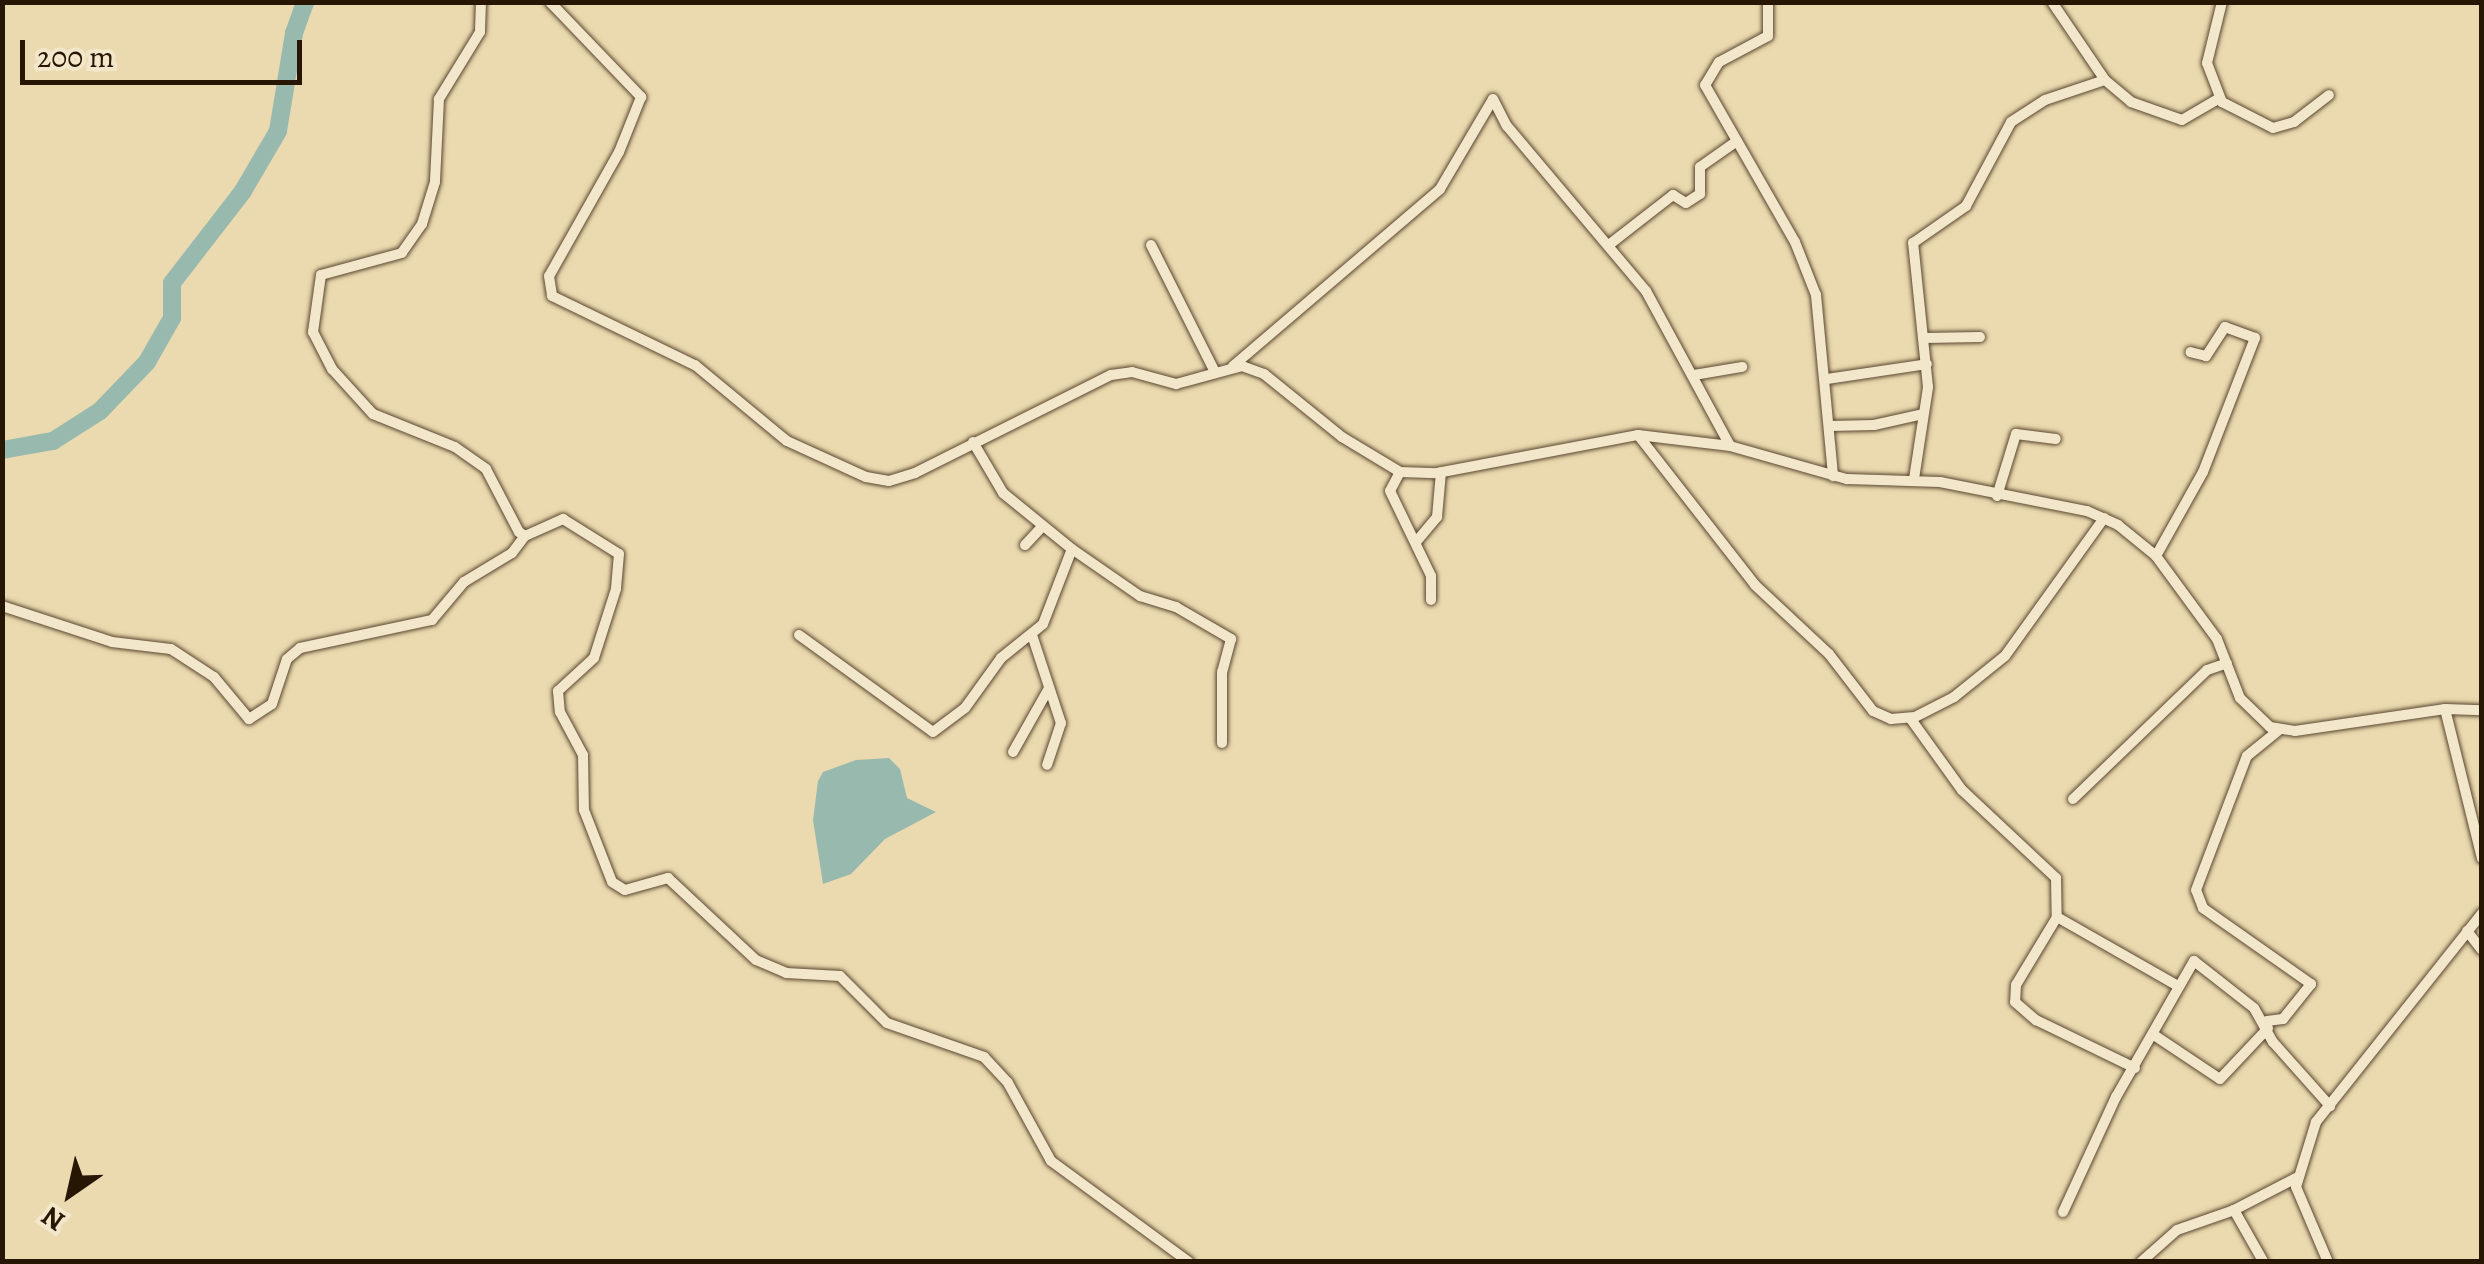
<!DOCTYPE html>
<html>
<head>
<meta charset="utf-8">
<style>
	body { margin:0 }
	#map { position:relative; width:2484px; height:1264px; overflow:hidden; background:#ebd9af; font-family:Alegreya,serif }
	div>[style] { position:absolute }
	.water>* { inset:0; background:#98baae }
	.river>* { height:18px; margin:-9px; padding:0 9px; transform-origin:9px; border-radius:9px; background:#98baae }
	.roads { filter:drop-shadow(0 0 2px #59472f) drop-shadow(0 0 2px #59472f) }
	.minor>* { height:10px; margin:-5px; padding:0 5px; transform-origin:5px; border-radius:5px; background:#f2e6cb }
	span { translate:-50% -50%; white-space:nowrap; text-align:center; line-height:1.15; -webkit-text-stroke:9px #f2e6cb; paint-order:stroke }
	.frame { position:absolute; inset:0; border:5px solid #281604; pointer-events:none }
	.north { position:absolute; left:20px; top:1144px; width:100px; height:100px; -webkit-text-stroke:8px #f2e6cb; paint-order:stroke; rotate:214deg; font-size:28px; font-weight:700; line-height:40px; text-align:center; color:#281604 }
	.north::after { content:''; display:block; margin:auto; width:35px; height:45px; background:#281604; clip-path:polygon(50% 0,100% 100%,50% 72%,0 100%) }
	.scale { position:absolute; left:20px; top:40px; width:282px; height:45px; box-sizing:border-box; border:5px solid #281604; border-top:0; padding-left:12px; font-size:30px; line-height:35px; white-space:nowrap; color:#281604; -webkit-text-stroke:8px #f2e6cb; paint-order:stroke }
</style>
</head>
<body>
<div id="map">
	<div class="water">
		<i style="clip-path:polygon(889px 758px,900px 769px,907px 798px,936px 812px,885px 839px,851px 874px,823px 884px,813px 820px,818px 781px,823px 772px,856px 760px)"></i>
	</div>
	<div class="river">
		<i style="left:2px;top:450px;width:52px;rotate:-10deg"></i>
		<i style="left:53px;top:441px;width:56px;rotate:-32.6deg"></i>
		<i style="left:100px;top:411px;width:68px;rotate:-46.2deg"></i>
		<i style="left:147px;top:362px;width:51px;rotate:-60.4deg"></i>
		<i style="left:172px;top:318px;width:35px;rotate:-90deg"></i>
		<i style="left:172px;top:283px;width:116px;rotate:-52.3deg"></i>
		<i style="left:243px;top:191px;width:69px;rotate:-59.7deg"></i>
		<i style="left:278px;top:131px;width:99px;rotate:-80.7deg"></i>
		<i style="left:294px;top:33px;width:33px;rotate:-70deg"></i>
	</div>
	<div class="roads">
		<div class="minor">
			<i style="left:481px;top:2px;width:30px;rotate:92deg"></i>
			<i style="left:480px;top:32px;width:79px;rotate:121.5deg"></i>
			<i style="left:439px;top:99px;width:83px;rotate:92.8deg"></i>
			<i style="left:435px;top:182px;width:44px;rotate:107.2deg"></i>
			<i style="left:422px;top:224px;width:35px;rotate:125deg"></i>
			<i style="left:402px;top:253px;width:84px;rotate:164.8deg"></i>
			<i style="left:321px;top:275px;width:58px;rotate:98deg"></i>
			<i style="left:313px;top:332px;width:42px;rotate:62.8deg"></i>
			<i style="left:332px;top:369px;width:61px;rotate:47.7deg"></i>
			<i style="left:373px;top:414px;width:88px;rotate:21.9deg"></i>
			<i style="left:455px;top:447px;width:38px;rotate:35deg"></i>
			<i style="left:486px;top:469px;width:71px;rotate:62.4deg"></i>
			<i style="left:519px;top:532px;width:7px;rotate:34deg"></i>
			<i style="left:525px;top:536px;width:42px;rotate:-24.1deg"></i>
			<i style="left:563px;top:519px;width:66px;rotate:32deg"></i>
			<i style="left:619px;top:554px;width:35px;rotate:95deg"></i>
			<i style="left:616px;top:589px;width:72px;rotate:107.7deg"></i>
			<i style="left:594px;top:658px;width:49px;rotate:137.5deg"></i>
			<i style="left:558px;top:691px;width:21px;rotate:85deg"></i>
			<i style="left:560px;top:712px;width:49px;rotate:61.9deg"></i>
			<i style="left:583px;top:755px;width:55px;rotate:89deg"></i>
			<i style="left:584px;top:810px;width:77px;rotate:68.7deg"></i>
			<i style="left:612px;top:882px;width:15px;rotate:32deg"></i>
			<i style="left:625px;top:890px;width:45px;rotate:-15.6deg"></i>
			<i style="left:668px;top:878px;width:120px;rotate:43deg"></i>
			<i style="left:756px;top:960px;width:33px;rotate:23deg"></i>
			<i style="left:786px;top:973px;width:54px;rotate:3.2deg"></i>
			<i style="left:840px;top:976px;width:66px;rotate:45deg"></i>
			<i style="left:887px;top:1023px;width:103px;rotate:19.3deg"></i>
			<i style="left:984px;top:1057px;width:35px;rotate:47deg"></i>
			<i style="left:1008px;top:1083px;width:89px;rotate:61.1deg"></i>
			<i style="left:1051px;top:1161px;width:171px;rotate:36.2deg"></i>
			<i style="left:550px;top:2px;width:132px;rotate:46.2deg"></i>
			<i style="left:641px;top:97px;width:59px;rotate:111.8deg"></i>
			<i style="left:619px;top:152px;width:142px;rotate:119.4deg"></i>
			<i style="left:549px;top:276px;width:20px;rotate:81deg"></i>
			<i style="left:552px;top:296px;width:159px;rotate:25.8deg"></i>
			<i style="left:695px;top:365px;width:119px;rotate:39.6deg"></i>
			<i style="left:787px;top:441px;width:87px;rotate:24.5deg"></i>
			<i style="left:866px;top:477px;width:23px;rotate:10deg"></i>
			<i style="left:889px;top:481px;width:27px;rotate:-17deg"></i>
			<i style="left:915px;top:473px;width:219px;rotate:-26.6deg"></i>
			<i style="left:1111px;top:375px;width:21px;rotate:-8deg"></i>
			<i style="left:1132px;top:372px;width:46px;rotate:15.3deg"></i>
			<i style="left:1176px;top:384px;width:68px;rotate:-15.3deg"></i>
			<i style="left:1242px;top:366px;width:23px;rotate:20deg"></i>
			<i style="left:1264px;top:374px;width:100px;rotate:38.9deg"></i>
			<i style="left:1342px;top:437px;width:68px;rotate:31.1deg"></i>
			<i style="left:1400px;top:472px;width:37px;rotate:2deg"></i>
			<i style="left:1437px;top:473px;width:205px;rotate:-10.7deg"></i>
			<i style="left:1638px;top:435px;width:93px;rotate:6.8deg"></i>
			<i style="left:1730px;top:446px;width:122px;rotate:15.8deg"></i>
			<i style="left:1847px;top:479px;width:93px;rotate:1.8deg"></i>
			<i style="left:1940px;top:482px;width:150px;rotate:11.2deg"></i>
			<i style="left:2087px;top:511px;width:34px;rotate:24deg"></i>
			<i style="left:2118px;top:525px;width:49px;rotate:39.2deg"></i>
			<i style="left:2156px;top:556px;width:103px;rotate:53.7deg"></i>
			<i style="left:2217px;top:639px;width:63px;rotate:68.7deg"></i>
			<i style="left:2240px;top:698px;width:42px;rotate:44deg"></i>
			<i style="left:2270px;top:727px;width:25px;rotate:9deg"></i>
			<i style="left:2295px;top:731px;width:152px;rotate:-8.3deg"></i>
			<i style="left:2445px;top:709px;width:37px;rotate:2deg"></i>
			<i style="left:1768px;top:2px;width:34px;rotate:90deg"></i>
			<i style="left:1768px;top:36px;width:55px;rotate:152deg"></i>
			<i style="left:1719px;top:62px;width:27px;rotate:121deg"></i>
			<i style="left:1705px;top:85px;width:181px;rotate:60.2deg"></i>
			<i style="left:1795px;top:242px;width:57px;rotate:68.4deg"></i>
			<i style="left:1816px;top:295px;width:182px;rotate:84.6deg"></i>
			<i style="left:2052px;top:2px;width:94px;rotate:55.8deg"></i>
			<i style="left:2105px;top:80px;width:34px;rotate:40deg"></i>
			<i style="left:2131px;top:102px;width:54px;rotate:19.4deg"></i>
			<i style="left:2182px;top:120px;width:42px;rotate:-30.3deg"></i>
			<i style="left:2222px;top:2px;width:63px;rotate:103.8deg"></i>
			<i style="left:2207px;top:63px;width:42px;rotate:69deg"></i>
			<i style="left:2222px;top:102px;width:57px;rotate:27deg"></i>
			<i style="left:2273px;top:128px;width:22px;rotate:-16deg"></i>
			<i style="left:2294px;top:122px;width:44px;rotate:-37.6deg"></i>
			<i style="left:1610px;top:244px;width:80px;rotate:-37.9deg"></i>
			<i style="left:1673px;top:195px;width:15px;rotate:32deg"></i>
			<i style="left:1686px;top:203px;width:17px;rotate:-33deg"></i>
			<i style="left:1700px;top:194px;width:27px;rotate:-90deg"></i>
			<i style="left:1700px;top:167px;width:45px;rotate:-35.1deg"></i>
			<i style="left:1151px;top:245px;width:142px;rotate:63.3deg"></i>
			<i style="left:1925px;top:338px;width:55px;rotate:-1deg"></i>
			<i style="left:1233px;top:366px;width:272px;rotate:-40.5deg"></i>
			<i style="left:1440px;top:189px;width:104px;rotate:-59.5deg"></i>
			<i style="left:1493px;top:99px;width:30px;rotate:63deg"></i>
			<i style="left:1507px;top:126px;width:216px;rotate:49.9deg"></i>
			<i style="left:1646px;top:291px;width:176px;rotate:61.5deg"></i>
			<i style="left:1694px;top:375px;width:49px;rotate:-9.5deg"></i>
			<i style="left:1827px;top:379px;width:101px;rotate:-8.5deg"></i>
			<i style="left:1830px;top:426px;width:44px;rotate:-1.3deg"></i>
			<i style="left:1874px;top:425px;width:50px;rotate:-12.7deg"></i>
			<i style="left:1638px;top:435px;width:190px;rotate:52deg"></i>
			<i style="left:1755px;top:585px;width:101px;rotate:43deg"></i>
			<i style="left:1829px;top:654px;width:72px;rotate:52.3deg"></i>
			<i style="left:1873px;top:711px;width:20px;rotate:24deg"></i>
			<i style="left:1891px;top:719px;width:24px;rotate:-5deg"></i>
			<i style="left:1915px;top:717px;width:44px;rotate:-27.1deg"></i>
			<i style="left:1954px;top:697px;width:65px;rotate:-38.8deg"></i>
			<i style="left:2005px;top:656px;width:170px;rotate:-54.3deg"></i>
			<i style="left:973px;top:442px;width:59px;rotate:59.5deg"></i>
			<i style="left:1003px;top:493px;width:89px;rotate:39.1deg"></i>
			<i style="left:1072px;top:549px;width:83px;rotate:34.7deg"></i>
			<i style="left:1140px;top:596px;width:38px;rotate:17deg"></i>
			<i style="left:1176px;top:607px;width:64px;rotate:30.2deg"></i>
			<i style="left:1231px;top:639px;width:34px;rotate:105deg"></i>
			<i style="left:1222px;top:672px;width:71px;rotate:90deg"></i>
			<i style="left:1400px;top:472px;width:21px;rotate:118deg"></i>
			<i style="left:1390px;top:491px;width:94px;rotate:64.2deg"></i>
			<i style="left:1431px;top:576px;width:24px;rotate:90deg"></i>
			<i style="left:1914px;top:479px;width:93px;rotate:-81.3deg"></i>
			<i style="left:1928px;top:387px;width:145px;rotate:-95.9deg"></i>
			<i style="left:1913px;top:243px;width:65px;rotate:-34.9deg"></i>
			<i style="left:1966px;top:206px;width:95px;rotate:-61.8deg"></i>
			<i style="left:2011px;top:122px;width:40px;rotate:-32.9deg"></i>
			<i style="left:2045px;top:100px;width:63px;rotate:-18.4deg"></i>
			<i style="left:1997px;top:496px;width:65px;rotate:-73deg"></i>
			<i style="left:2016px;top:434px;width:40px;rotate:7.1deg"></i>
			<i style="left:1416px;top:542px;width:33px;rotate:-50deg"></i>
			<i style="left:1437px;top:517px;width:45px;rotate:-84.9deg"></i>
			<i style="left:1025px;top:545px;width:26px;rotate:-47deg"></i>
			<i style="left:2156px;top:556px;width:96px;rotate:-60.8deg"></i>
			<i style="left:2203px;top:472px;width:144px;rotate:-68.8deg"></i>
			<i style="left:2255px;top:338px;width:32px;rotate:-160deg"></i>
			<i style="left:2225px;top:327px;width:35px;rotate:123deg"></i>
			<i style="left:2206px;top:356px;width:16px;rotate:-166deg"></i>
			<i style="left:2px;top:606px;width:116px;rotate:18.1deg"></i>
			<i style="left:112px;top:642px;width:59px;rotate:6.8deg"></i>
			<i style="left:171px;top:649px;width:51px;rotate:33.1deg"></i>
			<i style="left:214px;top:677px;width:55px;rotate:50.2deg"></i>
			<i style="left:249px;top:719px;width:27px;rotate:-33deg"></i>
			<i style="left:272px;top:704px;width:47px;rotate:-71.6deg"></i>
			<i style="left:287px;top:659px;width:17px;rotate:-40deg"></i>
			<i style="left:300px;top:648px;width:135px;rotate:-12deg"></i>
			<i style="left:432px;top:620px;width:50px;rotate:-49.9deg"></i>
			<i style="left:464px;top:582px;width:56px;rotate:-31.1deg"></i>
			<i style="left:512px;top:553px;width:21px;rotate:-53deg"></i>
			<i style="left:799px;top:635px;width:165px;rotate:35.9deg"></i>
			<i style="left:933px;top:732px;width:40px;rotate:-37deg"></i>
			<i style="left:965px;top:708px;width:62px;rotate:-54.2deg"></i>
			<i style="left:1001px;top:658px;width:54px;rotate:-39deg"></i>
			<i style="left:1043px;top:624px;width:80px;rotate:-68.9deg"></i>
			<i style="left:1032px;top:635px;width:93px;rotate:71.8deg"></i>
			<i style="left:1061px;top:723px;width:44px;rotate:108.4deg"></i>
			<i style="left:2445px;top:709px;width:154px;rotate:76.1deg"></i>
			<i style="left:1910px;top:718px;width:89px;rotate:54.2deg"></i>
			<i style="left:1962px;top:790px;width:129px;rotate:43.1deg"></i>
			<i style="left:2056px;top:878px;width:39px;rotate:89deg"></i>
			<i style="left:2057px;top:917px;width:79px;rotate:121.1deg"></i>
			<i style="left:2016px;top:985px;width:17px;rotate:93deg"></i>
			<i style="left:2015px;top:1002px;width:28px;rotate:41deg"></i>
			<i style="left:2036px;top:1020px;width:110px;rotate:25.9deg"></i>
			<i style="left:1013px;top:752px;width:73px;rotate:-60.6deg"></i>
			<i style="left:2073px;top:799px;width:186px;rotate:-43.9deg"></i>
			<i style="left:2207px;top:670px;width:21px;rotate:-19deg"></i>
			<i style="left:2057px;top:917px;width:137px;rotate:29.7deg"></i>
			<i style="left:2467px;top:931px;width:24px;rotate:52deg"></i>
			<i style="left:2267px;top:1021px;width:16px;rotate:-7deg"></i>
			<i style="left:2283px;top:1019px;width:45px;rotate:-51.3deg"></i>
			<i style="left:2311px;top:984px;width:132px;rotate:-144.9deg"></i>
			<i style="left:2203px;top:908px;width:19px;rotate:-111deg"></i>
			<i style="left:2196px;top:890px;width:143px;rotate:-69.2deg"></i>
			<i style="left:2247px;top:756px;width:41px;rotate:-39.1deg"></i>
			<i style="left:2154px;top:1035px;width:79px;rotate:33.7deg"></i>
			<i style="left:2220px;top:1079px;width:70px;rotate:-46.7deg"></i>
			<i style="left:2063px;top:1212px;width:127px;rotate:-65.3deg"></i>
			<i style="left:2116px;top:1097px;width:157px;rotate:-60.2deg"></i>
			<i style="left:2194px;top:961px;width:76px;rotate:38.1deg"></i>
			<i style="left:2254px;top:1008px;width:39px;rotate:61deg"></i>
			<i style="left:2273px;top:1042px;width:86px;rotate:48.3deg"></i>
			<i style="left:2263px;top:1261px;width:59px;rotate:-119.6deg"></i>
			<i style="left:2234px;top:1210px;width:72px;rotate:-27.3deg"></i>
			<i style="left:2141px;top:1262px;width:48px;rotate:-41.6deg"></i>
			<i style="left:2177px;top:1230px;width:60px;rotate:-19.3deg"></i>
			<i style="left:2328px;top:1262px;width:82px;rotate:-113.1deg"></i>
			<i style="left:2296px;top:1187px;width:68px;rotate:-72.9deg"></i>
			<i style="left:2316px;top:1122px;width:267px;rotate:-51.5deg"></i>
		</div>
	</div>
	<div class="frame"></div>
	<div class="north">N</div>
	<div class="scale">200 m</div>
</div>
</body>
</html>
